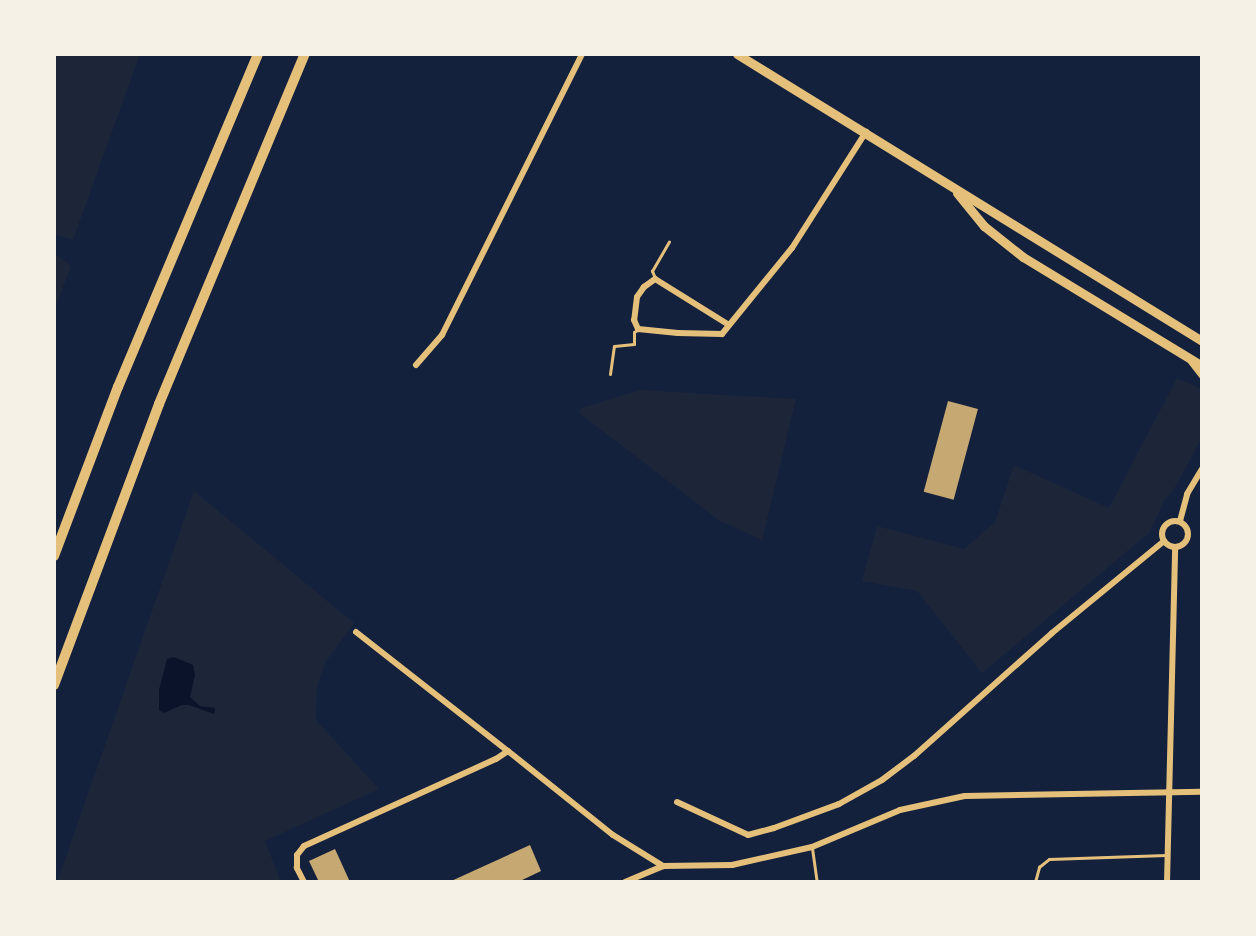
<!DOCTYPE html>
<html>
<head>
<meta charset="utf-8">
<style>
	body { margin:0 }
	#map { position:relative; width:1256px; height:936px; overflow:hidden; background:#14213d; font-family:"Source Sans 3",sans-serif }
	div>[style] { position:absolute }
	.green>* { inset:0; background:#1d2539 }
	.water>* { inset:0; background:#0b132b }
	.building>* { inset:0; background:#c6a872; transform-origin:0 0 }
	.service>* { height:3px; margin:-1.5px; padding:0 1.5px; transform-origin:1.5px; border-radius:1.5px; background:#e5c07b }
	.minor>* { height:6px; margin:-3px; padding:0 3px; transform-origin:3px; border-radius:3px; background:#e5c07b }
	.minor>.ring { margin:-3px; padding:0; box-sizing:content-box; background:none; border:6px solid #e5c07b; border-radius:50% }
	.primary>* { height:9px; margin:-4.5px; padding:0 4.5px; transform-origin:4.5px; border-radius:4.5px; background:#e5c07b }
	.motorway>* { height:10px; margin:-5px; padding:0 5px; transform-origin:5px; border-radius:5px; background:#e5c07b }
	span { translate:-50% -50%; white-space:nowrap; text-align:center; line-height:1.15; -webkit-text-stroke:6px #f6f1e7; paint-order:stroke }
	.frame { position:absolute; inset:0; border:56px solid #f6f1e7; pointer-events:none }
</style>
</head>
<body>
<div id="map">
	<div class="green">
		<i style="clip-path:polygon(54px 54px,140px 54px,73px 240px,54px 234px)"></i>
		<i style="clip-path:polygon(54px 253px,71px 266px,54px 311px)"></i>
		<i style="clip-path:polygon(1177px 378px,1199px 388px,1202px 398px,1202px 437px,1173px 491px,1165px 499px,1149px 533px,982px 673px,917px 591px,862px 581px,877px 526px,964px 549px,995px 522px,1014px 465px,1109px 508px)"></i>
		<i style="clip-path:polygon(640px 390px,796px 399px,762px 540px,720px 521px,579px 413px,581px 408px)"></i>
		<i style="clip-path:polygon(194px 491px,354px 623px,325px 663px,317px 687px,316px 720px,379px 789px,265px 841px,281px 882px,57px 882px)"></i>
	</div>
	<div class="water">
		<i style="clip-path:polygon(174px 657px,193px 665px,195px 675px,190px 697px,200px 706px,215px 708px,214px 714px,189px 705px,182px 705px,164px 713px,159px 710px,159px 690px,165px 667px,167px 659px)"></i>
	</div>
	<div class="building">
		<i style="left:948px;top:401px;width:31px;height:94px;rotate:15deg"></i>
		<i style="clip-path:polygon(530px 845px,541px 871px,518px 882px,449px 882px)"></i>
		<i style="clip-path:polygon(335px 849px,350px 882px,319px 882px,309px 861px)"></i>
	</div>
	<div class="service">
		<i style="left:655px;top:278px;width:8px;rotate:-113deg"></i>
		<i style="left:652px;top:271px;width:34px;rotate:-60deg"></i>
		<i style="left:610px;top:374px;width:28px;rotate:-82deg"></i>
		<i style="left:614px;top:346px;width:20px;rotate:-6deg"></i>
		<i style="left:634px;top:344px;width:12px;rotate:-90deg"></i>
		<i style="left:634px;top:332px;width:4px;rotate:-34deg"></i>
		<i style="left:812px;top:848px;width:34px;rotate:82deg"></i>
		<i style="left:1035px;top:882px;width:16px;rotate:-75deg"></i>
		<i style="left:1039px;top:867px;width:13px;rotate:-39deg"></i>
		<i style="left:1049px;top:859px;width:117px;rotate:-2deg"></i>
	</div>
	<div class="minor">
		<i style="left:729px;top:325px;width:87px;rotate:-148.1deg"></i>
		<i style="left:655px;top:279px;width:14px;rotate:144deg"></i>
		<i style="left:644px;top:287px;width:12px;rotate:125deg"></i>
		<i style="left:637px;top:297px;width:23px;rotate:97deg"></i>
		<i style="left:634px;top:320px;width:10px;rotate:66deg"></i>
		<i style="left:638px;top:329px;width:40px;rotate:5.7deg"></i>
		<i style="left:678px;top:333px;width:44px;rotate:1.3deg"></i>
		<i style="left:722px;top:334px;width:111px;rotate:-50.9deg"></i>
		<i style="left:792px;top:248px;width:138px;rotate:-57.5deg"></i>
		<i style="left:1191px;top:362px;width:18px;rotate:52deg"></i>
		<i style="left:416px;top:365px;width:40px;rotate:-49deg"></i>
		<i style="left:442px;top:335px;width:314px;rotate:-63.5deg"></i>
		<i class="ring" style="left:1162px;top:521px;width:20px;height:20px"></i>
		<i style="left:1180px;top:521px;width:28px;rotate:-75deg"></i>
		<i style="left:1187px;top:494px;width:29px;rotate:-59deg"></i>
		<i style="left:356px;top:632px;width:193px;rotate:38.1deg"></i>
		<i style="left:677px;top:802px;width:78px;rotate:24.9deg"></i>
		<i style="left:748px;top:835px;width:27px;rotate:-15deg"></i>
		<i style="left:774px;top:828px;width:69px;rotate:-20.3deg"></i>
		<i style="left:839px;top:804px;width:49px;rotate:-29.2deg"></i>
		<i style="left:882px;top:780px;width:40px;rotate:-37deg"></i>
		<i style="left:914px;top:756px;width:185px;rotate:-41.7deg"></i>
		<i style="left:1052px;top:633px;width:145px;rotate:-39.4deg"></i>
		<i style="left:304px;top:882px;width:16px;rotate:-117deg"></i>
		<i style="left:297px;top:868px;width:13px;rotate:-90deg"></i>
		<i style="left:297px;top:855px;width:11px;rotate:-52deg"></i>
		<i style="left:304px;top:846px;width:211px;rotate:-24.4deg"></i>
		<i style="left:496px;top:759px;width:14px;rotate:-34deg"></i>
		<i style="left:508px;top:751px;width:134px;rotate:38.7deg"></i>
		<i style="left:613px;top:835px;width:59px;rotate:31.8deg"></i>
		<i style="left:625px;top:882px;width:41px;rotate:-22.8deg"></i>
		<i style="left:663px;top:866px;width:69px;rotate:-0.8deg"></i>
		<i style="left:732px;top:865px;width:82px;rotate:-12.7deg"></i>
		<i style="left:812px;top:847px;width:95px;rotate:-22.8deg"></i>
		<i style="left:900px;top:810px;width:66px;rotate:-12.2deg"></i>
		<i style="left:965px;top:796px;width:237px;rotate:-1deg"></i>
		<i style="left:1167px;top:882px;width:335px;rotate:-88.6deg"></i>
	</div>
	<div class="primary">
		<i style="left:737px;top:54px;width:546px;rotate:31.68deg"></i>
		<i style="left:957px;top:193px;width:43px;rotate:50.7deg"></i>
		<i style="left:984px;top:226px;width:50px;rotate:38.5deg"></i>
		<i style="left:1023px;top:257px;width:210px;rotate:31.3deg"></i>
	</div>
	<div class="motorway">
		<i style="left:54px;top:556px;width:181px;rotate:-69.3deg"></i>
		<i style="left:118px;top:387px;width:361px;rotate:-67.2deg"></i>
		<i style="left:54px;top:685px;width:300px;rotate:-69.5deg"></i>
		<i style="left:159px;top:404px;width:379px;rotate:-67.4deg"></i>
	</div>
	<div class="frame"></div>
</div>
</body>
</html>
